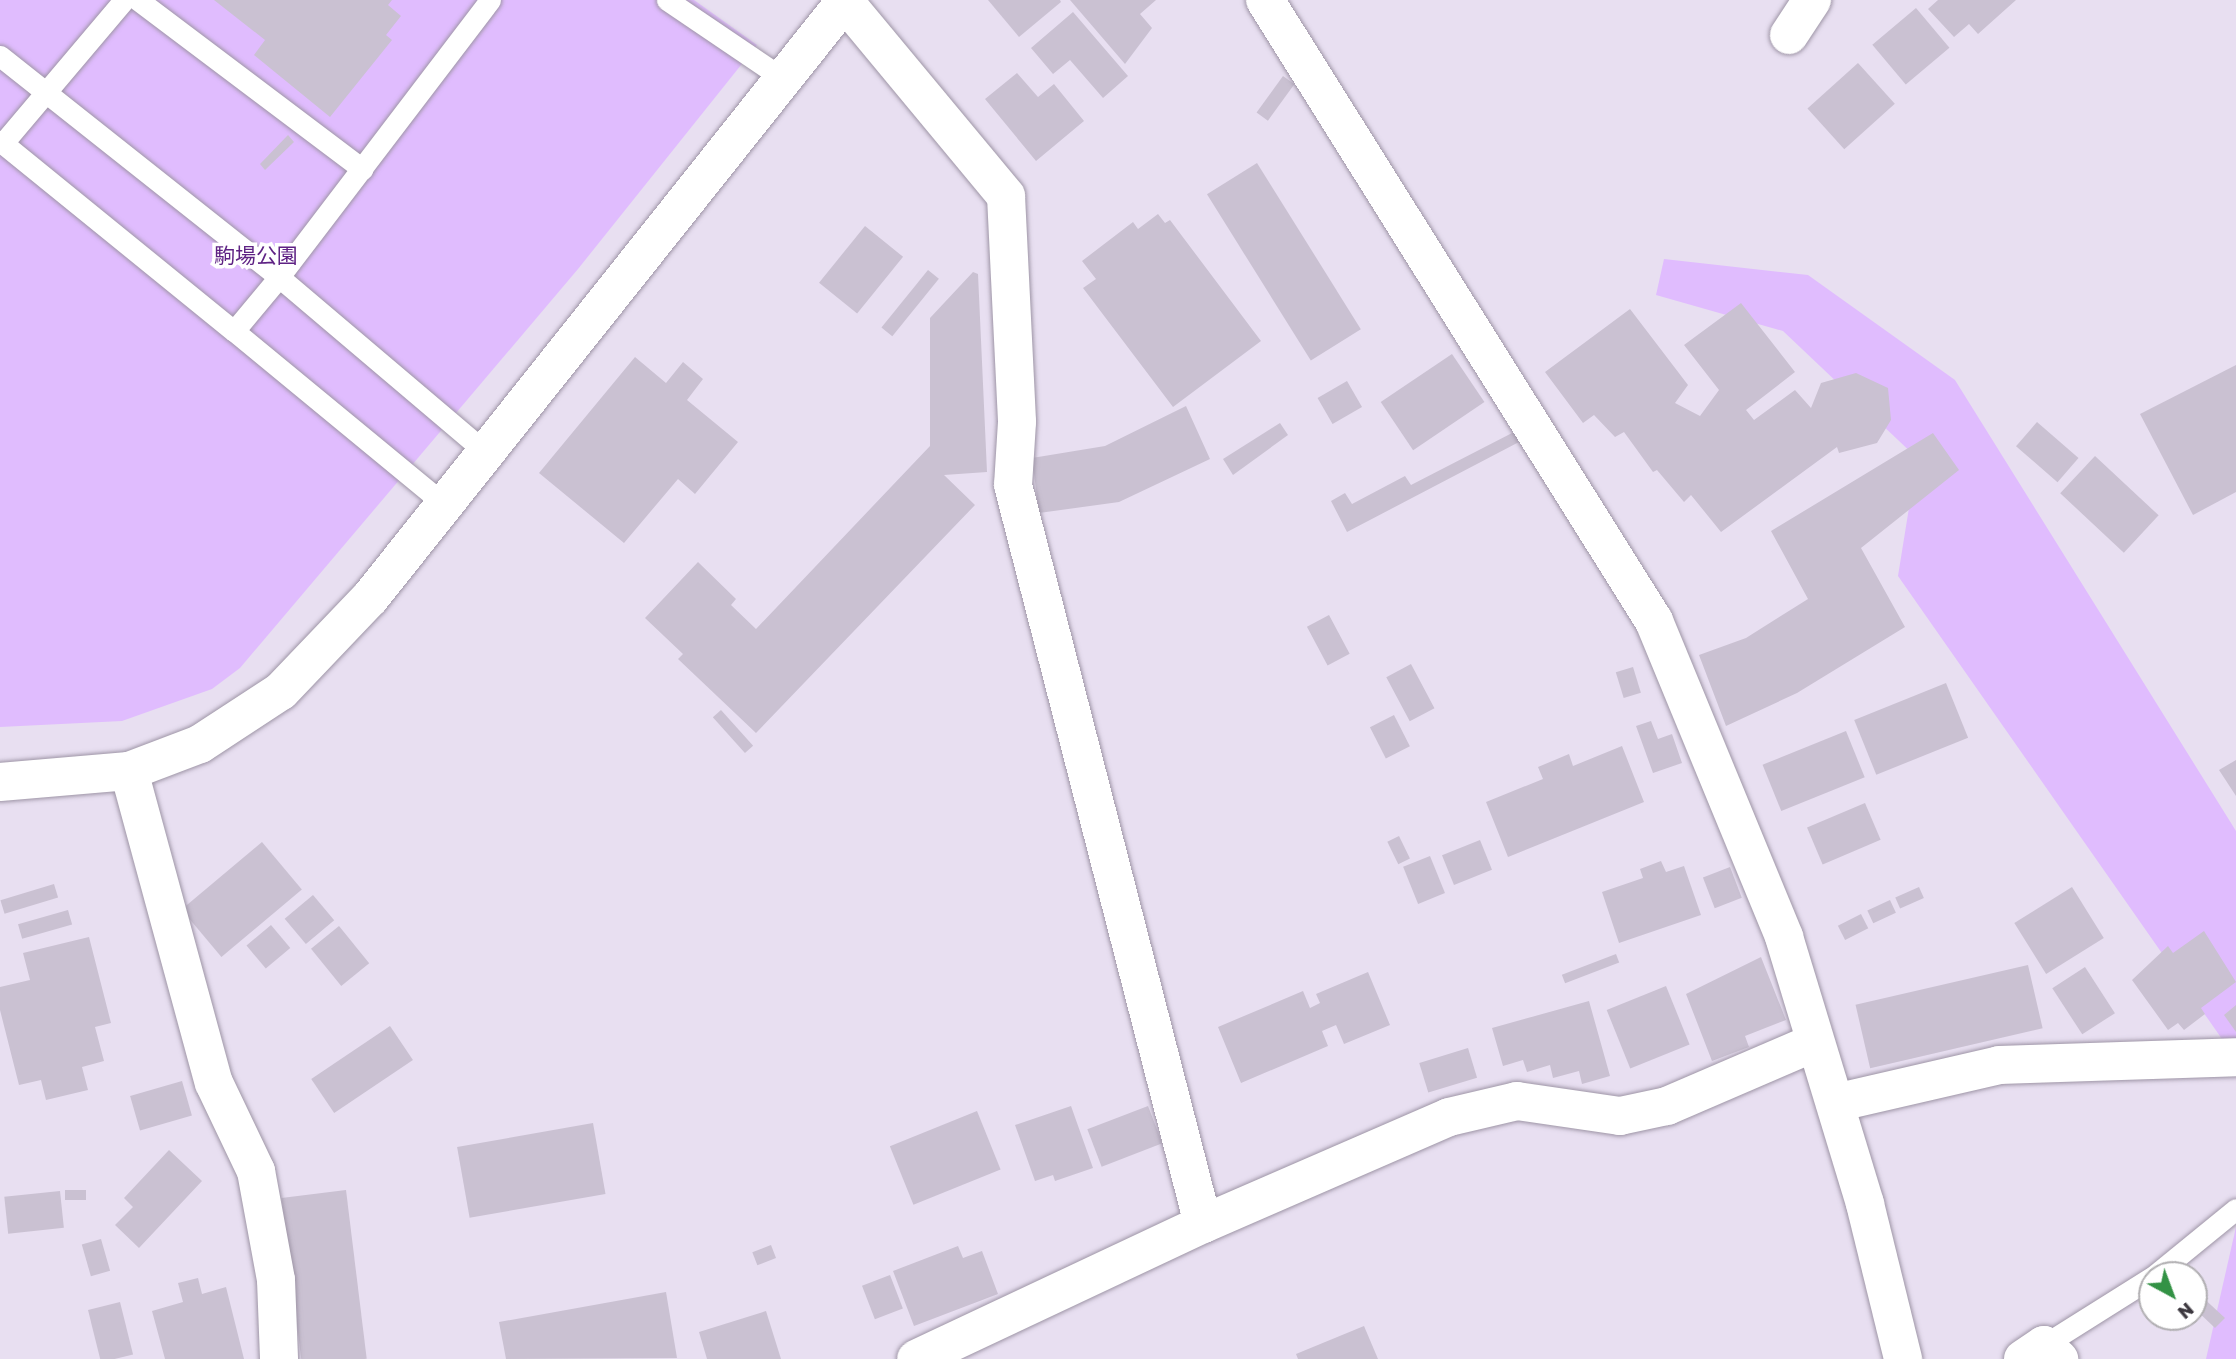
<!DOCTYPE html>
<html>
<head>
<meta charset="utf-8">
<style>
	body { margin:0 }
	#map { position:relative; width:2236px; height:1359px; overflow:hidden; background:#e8dff1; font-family:Rubik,"Noto Sans JP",sans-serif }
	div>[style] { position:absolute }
	.green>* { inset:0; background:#e0bcfe }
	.building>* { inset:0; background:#cac1d2; transform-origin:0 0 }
	.roads { filter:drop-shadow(0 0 2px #9e95a6) drop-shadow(0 0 2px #9e95a6) }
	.service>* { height:21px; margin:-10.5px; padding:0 10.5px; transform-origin:10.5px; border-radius:10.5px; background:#fff }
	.minor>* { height:38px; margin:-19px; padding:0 19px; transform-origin:19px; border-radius:19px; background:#fff }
	.tertiary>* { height:38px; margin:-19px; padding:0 19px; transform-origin:19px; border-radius:19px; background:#fff }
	span { translate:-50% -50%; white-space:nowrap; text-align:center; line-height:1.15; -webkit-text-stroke:7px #fff; paint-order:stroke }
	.park-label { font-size:21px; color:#5e2284 }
	.north { position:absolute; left:2138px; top:1261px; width:70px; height:70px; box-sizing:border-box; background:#fff; border:2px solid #b1afb2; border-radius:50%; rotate:139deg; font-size:19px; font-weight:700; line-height:28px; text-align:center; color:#3b373e }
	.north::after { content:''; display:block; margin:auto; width:24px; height:32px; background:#339245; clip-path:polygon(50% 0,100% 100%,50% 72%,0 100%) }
</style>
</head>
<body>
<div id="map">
	<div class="green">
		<i style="clip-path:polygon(0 0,694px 0,757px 45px,578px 269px,240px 668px,212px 689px,122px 721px,0 727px)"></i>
		<i style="clip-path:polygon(1664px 259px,1808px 275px,1955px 380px,2236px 831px,2236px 1059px,1898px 576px,1917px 458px,1783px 331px,1656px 295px)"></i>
		<i style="clip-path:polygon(2236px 1227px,2236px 1359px,2206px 1359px)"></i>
	</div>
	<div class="building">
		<i style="clip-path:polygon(214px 0,392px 0,388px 5px,401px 16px,386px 35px,392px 40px,330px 117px,254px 55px,265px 40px)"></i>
		<i style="clip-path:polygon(988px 0,1060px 0,1061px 2px,1019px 37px)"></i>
		<i style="clip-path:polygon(1070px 0,1156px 0,1140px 14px,1152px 28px,1125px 64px)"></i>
		<i style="clip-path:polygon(1938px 0,2016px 0,1978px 34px,1969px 24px,1954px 37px,1928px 9px)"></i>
		<i style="left:1916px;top:8px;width:52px;height:57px;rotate:50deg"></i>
		<i style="clip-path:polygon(1073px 12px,1128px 76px,1103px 98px,1070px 60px,1053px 74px,1031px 48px)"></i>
		<i style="left:1858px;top:63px;width:55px;height:68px;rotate:48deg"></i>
		<i style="clip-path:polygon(1017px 73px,1038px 97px,1054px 84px,1084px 121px,1036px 161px,985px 99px)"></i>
		<i style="left:1283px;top:76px;width:14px;height:45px;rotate:36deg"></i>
		<i style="clip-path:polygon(288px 135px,294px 142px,265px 170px,260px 164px)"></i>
		<i style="left:1257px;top:163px;width:196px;height:59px;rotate:58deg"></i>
		<i style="clip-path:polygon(1158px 214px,1165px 223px,1170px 220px,1261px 341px,1173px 407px,1083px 288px,1096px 279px,1082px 261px,1133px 222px,1138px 229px)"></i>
		<i style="left:865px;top:226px;width:49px;height:73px;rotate:39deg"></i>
		<i style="left:928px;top:270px;width:14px;height:74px;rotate:39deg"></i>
		<i style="clip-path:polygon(973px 272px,978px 274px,987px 472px,944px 475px,975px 505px,756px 733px,678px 659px,683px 654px,645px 618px,698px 562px,736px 599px,731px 605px,756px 629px,930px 446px,930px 318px)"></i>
		<i style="clip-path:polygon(1741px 303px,1795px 372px,1746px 410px,1754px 420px,1795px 390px,1811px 408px,1821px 383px,1856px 373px,1888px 388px,1891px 420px,1877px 443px,1839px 453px,1837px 447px,1721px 532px,1691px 495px,1684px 502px,1657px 470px,1653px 472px,1624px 432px,1615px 437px,1594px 415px,1583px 423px,1545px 372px,1630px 309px,1688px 385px,1675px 403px,1700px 416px,1719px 390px,1684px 345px)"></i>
		<i style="left:1452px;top:354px;width:58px;height:86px;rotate:56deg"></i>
		<i style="clip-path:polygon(635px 357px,666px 383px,683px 362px,703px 379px,687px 400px,738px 442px,695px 494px,678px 479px,624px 543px,539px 473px)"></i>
		<i style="clip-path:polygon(2236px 365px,2236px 492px,2193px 515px,2140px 414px)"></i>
		<i style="left:1347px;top:381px;width:30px;height:34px;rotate:60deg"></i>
		<i style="clip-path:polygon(1186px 406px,1210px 459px,1119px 502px,1039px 513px,1032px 458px,1105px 446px)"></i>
		<i style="left:2037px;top:422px;width:55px;height:32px;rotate:41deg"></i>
		<i style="clip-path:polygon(1280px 423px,1288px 435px,1233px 475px,1223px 459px)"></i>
		<i style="clip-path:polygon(1514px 432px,1519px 442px,1347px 532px,1331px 501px,1345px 493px,1352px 504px,1405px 476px,1411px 485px)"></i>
		<i style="clip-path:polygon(1933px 433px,1959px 470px,1861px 548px,1905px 627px,1797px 693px,1726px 726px,1699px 655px,1746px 638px,1808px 599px,1771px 531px)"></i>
		<i style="left:2095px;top:456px;width:87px;height:51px;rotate:43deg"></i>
		<i style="left:1329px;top:615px;width:44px;height:25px;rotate:62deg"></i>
		<i style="left:1411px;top:664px;width:50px;height:28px;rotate:62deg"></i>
		<i style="left:1633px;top:667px;width:27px;height:18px;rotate:73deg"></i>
		<i style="left:1946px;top:683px;width:59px;height:99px;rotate:68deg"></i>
		<i style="left:721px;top:710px;width:48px;height:11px;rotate:48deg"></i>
		<i style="left:1394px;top:715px;width:35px;height:27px;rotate:63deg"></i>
		<i style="clip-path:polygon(1651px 721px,1658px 739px,1672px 734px,1682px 763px,1653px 773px,1636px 726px)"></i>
		<i style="left:1846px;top:731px;width:50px;height:90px;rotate:68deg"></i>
		<i style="clip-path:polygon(1622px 746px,1644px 802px,1508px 857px,1486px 802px,1543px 779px,1538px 767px,1569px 754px,1573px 766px)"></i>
		<i style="clip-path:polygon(2236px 760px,2236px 796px,2219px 770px)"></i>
		<i style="left:1865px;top:803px;width:40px;height:63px;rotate:67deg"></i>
		<i style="left:1399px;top:836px;width:25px;height:13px;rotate:64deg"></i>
		<i style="left:1480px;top:840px;width:32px;height:41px;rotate:68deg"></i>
		<i style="left:262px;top:842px;width:62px;height:105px;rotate:50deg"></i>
		<i style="left:1430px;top:856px;width:40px;height:29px;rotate:68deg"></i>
		<i style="clip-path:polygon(1661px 861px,1666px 872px,1684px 866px,1701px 915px,1619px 943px,1602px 892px,1643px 878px,1640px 869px)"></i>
		<i style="left:1730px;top:867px;width:33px;height:29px;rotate:69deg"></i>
		<i style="left:54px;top:884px;width:14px;height:56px;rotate:73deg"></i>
		<i style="left:1919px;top:887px;width:12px;height:26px;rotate:66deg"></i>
		<i style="left:2072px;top:887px;width:60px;height:68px;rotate:58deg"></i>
		<i style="left:313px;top:895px;width:33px;height:37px;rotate:50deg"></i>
		<i style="left:1890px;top:900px;width:14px;height:25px;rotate:65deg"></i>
		<i style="left:68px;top:910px;width:15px;height:52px;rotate:74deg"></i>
		<i style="left:1861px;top:914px;width:16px;height:26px;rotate:63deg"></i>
		<i style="left:271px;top:925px;width:30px;height:32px;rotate:50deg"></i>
		<i style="left:339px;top:926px;width:48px;height:36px;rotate:51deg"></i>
		<i style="clip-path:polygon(2204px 931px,2236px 982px,2201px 1008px,2205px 1014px,2184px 1030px,2178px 1023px,2168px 1030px,2132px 980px,2168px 946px,2173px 953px)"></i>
		<i style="clip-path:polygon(89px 937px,111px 1023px,95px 1027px,104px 1061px,82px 1067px,88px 1090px,46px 1100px,41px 1080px,19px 1085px,0 1010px,0 987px,30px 980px,23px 953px)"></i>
		<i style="left:1616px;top:954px;width:9px;height:58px;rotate:69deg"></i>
		<i style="clip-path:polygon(1761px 957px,1786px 1020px,1745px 1036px,1749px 1047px,1712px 1061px,1686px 994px)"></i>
		<i style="left:2028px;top:965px;width:65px;height:177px;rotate:77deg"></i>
		<i style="left:2085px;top:967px;width:55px;height:39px;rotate:57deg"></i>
		<i style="clip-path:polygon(1368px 972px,1390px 1025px,1344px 1044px,1336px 1025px,1322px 1031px,1328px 1046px,1241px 1083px,1218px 1027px,1303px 991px,1310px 1008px,1320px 1003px,1316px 994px)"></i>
		<i style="left:1666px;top:986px;width:63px;height:64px;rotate:68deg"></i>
		<i style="clip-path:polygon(1589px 1001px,1610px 1076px,1582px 1084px,1579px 1071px,1553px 1078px,1550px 1065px,1527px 1072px,1523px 1060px,1503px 1066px,1492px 1028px)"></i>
		<i style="clip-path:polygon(2236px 1005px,2236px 1032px,2224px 1015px)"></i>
		<i style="left:390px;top:1026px;width:41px;height:95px;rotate:56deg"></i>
		<i style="left:1468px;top:1048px;width:31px;height:51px;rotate:73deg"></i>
		<i style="left:182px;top:1081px;width:36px;height:54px;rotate:74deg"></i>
		<i style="clip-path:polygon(1071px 1106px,1093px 1168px,1055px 1181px,1053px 1175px,1035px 1181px,1015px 1125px)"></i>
		<i style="left:1148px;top:1106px;width:40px;height:65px;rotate:69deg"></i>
		<i style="left:977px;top:1111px;width:63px;height:94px;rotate:68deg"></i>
		<i style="left:593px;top:1123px;width:72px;height:138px;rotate:80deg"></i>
		<i style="clip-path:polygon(169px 1150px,202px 1181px,139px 1248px,115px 1225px,133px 1207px,124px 1198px)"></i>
		<i style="left:86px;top:1190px;width:10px;height:21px;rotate:90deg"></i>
		<i style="left:346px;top:1190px;width:170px;height:65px;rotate:83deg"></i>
		<i style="left:60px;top:1191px;width:37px;height:56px;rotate:84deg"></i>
		<i style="left:101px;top:1239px;width:33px;height:20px;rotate:74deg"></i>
		<i style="left:771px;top:1245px;width:14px;height:20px;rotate:69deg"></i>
		<i style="clip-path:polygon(958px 1246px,963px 1258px,982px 1251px,998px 1294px,914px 1326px,893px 1271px)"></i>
		<i style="left:890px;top:1275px;width:36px;height:30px;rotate:69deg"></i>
		<i style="clip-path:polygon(198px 1278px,202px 1294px,226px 1287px,244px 1359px,165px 1359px,152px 1311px,183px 1302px,178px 1283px)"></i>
		<i style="clip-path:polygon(666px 1292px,677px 1358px,506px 1359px,499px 1322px)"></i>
		<i style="clip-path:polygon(2198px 1293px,2225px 1318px,2215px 1328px,2194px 1308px)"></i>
		<i style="left:120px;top:1302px;width:54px;height:33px;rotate:76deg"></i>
		<i style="clip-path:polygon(766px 1311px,781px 1359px,707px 1359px,699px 1332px)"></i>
		<i style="clip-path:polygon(1364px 1326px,1378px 1359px,1298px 1359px,1296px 1354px)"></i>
	</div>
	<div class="roads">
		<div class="service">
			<i style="left:138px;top:0;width:281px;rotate:37deg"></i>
			<i style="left:667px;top:0;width:139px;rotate:34.1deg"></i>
			<i style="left:0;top:56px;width:356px;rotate:38.4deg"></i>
			<i style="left:279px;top:277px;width:348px;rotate:-52.7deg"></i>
			<i style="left:0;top:141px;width:301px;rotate:39.1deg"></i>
			<i style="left:3px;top:143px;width:187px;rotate:-49.8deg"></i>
			<i style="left:444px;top:504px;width:272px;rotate:-140.5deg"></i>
			<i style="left:234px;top:331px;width:70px;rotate:-50.2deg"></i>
			<i style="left:279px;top:277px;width:269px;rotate:40.3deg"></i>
			<i style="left:2155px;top:1275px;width:104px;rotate:-39.2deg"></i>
			<i style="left:2044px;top:1345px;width:128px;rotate:-32.2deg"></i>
		</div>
		<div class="minor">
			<i style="left:845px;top:2px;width:252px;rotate:50.3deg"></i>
			<i style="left:1006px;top:196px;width:226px;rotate:87.2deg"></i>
			<i style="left:1017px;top:422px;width:63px;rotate:93.6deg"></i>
			<i style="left:1013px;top:485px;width:763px;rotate:75.58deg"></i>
			<i style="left:1203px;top:1224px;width:317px;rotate:154.8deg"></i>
			<i style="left:1789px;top:35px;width:42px;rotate:-56.7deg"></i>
			<i style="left:129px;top:771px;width:323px;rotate:74.8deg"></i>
			<i style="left:214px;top:1083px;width:98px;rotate:64.5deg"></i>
			<i style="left:256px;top:1171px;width:111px;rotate:79.6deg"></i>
			<i style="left:276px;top:1280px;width:79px;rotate:87.8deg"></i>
			<i style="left:1835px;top:1103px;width:168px;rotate:-13deg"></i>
			<i style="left:1999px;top:1065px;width:237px;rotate:-1.9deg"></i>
			<i style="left:1203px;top:1224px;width:268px;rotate:-23.5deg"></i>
			<i style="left:1449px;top:1117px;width:70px;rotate:-13.2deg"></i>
			<i style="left:1517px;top:1101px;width:104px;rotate:8.3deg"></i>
			<i style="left:1620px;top:1116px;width:48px;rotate:-12deg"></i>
			<i style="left:1667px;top:1106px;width:159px;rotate:-23.3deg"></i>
			<i style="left:2023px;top:1359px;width:25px;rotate:-34deg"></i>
			<i style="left:2044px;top:1345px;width:21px;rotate:43deg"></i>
		</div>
		<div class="tertiary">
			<i style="left:1265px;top:0;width:733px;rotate:57.94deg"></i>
			<i style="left:1654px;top:621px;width:342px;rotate:67.6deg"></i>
			<i style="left:1784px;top:937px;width:279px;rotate:73.1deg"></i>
			<i style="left:1865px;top:1204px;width:160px;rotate:76.2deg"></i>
			<i style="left:0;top:782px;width:129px;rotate:-4.9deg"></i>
			<i style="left:129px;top:771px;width:76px;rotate:-20.8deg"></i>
			<i style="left:200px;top:744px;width:97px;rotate:-33.2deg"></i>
			<i style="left:281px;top:691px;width:129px;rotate:-46.3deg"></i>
			<i style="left:370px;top:598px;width:764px;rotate:-51.48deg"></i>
		</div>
	</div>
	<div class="park-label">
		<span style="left:256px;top:256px">駒場公園</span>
	</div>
	<div class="north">N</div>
</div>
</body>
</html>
